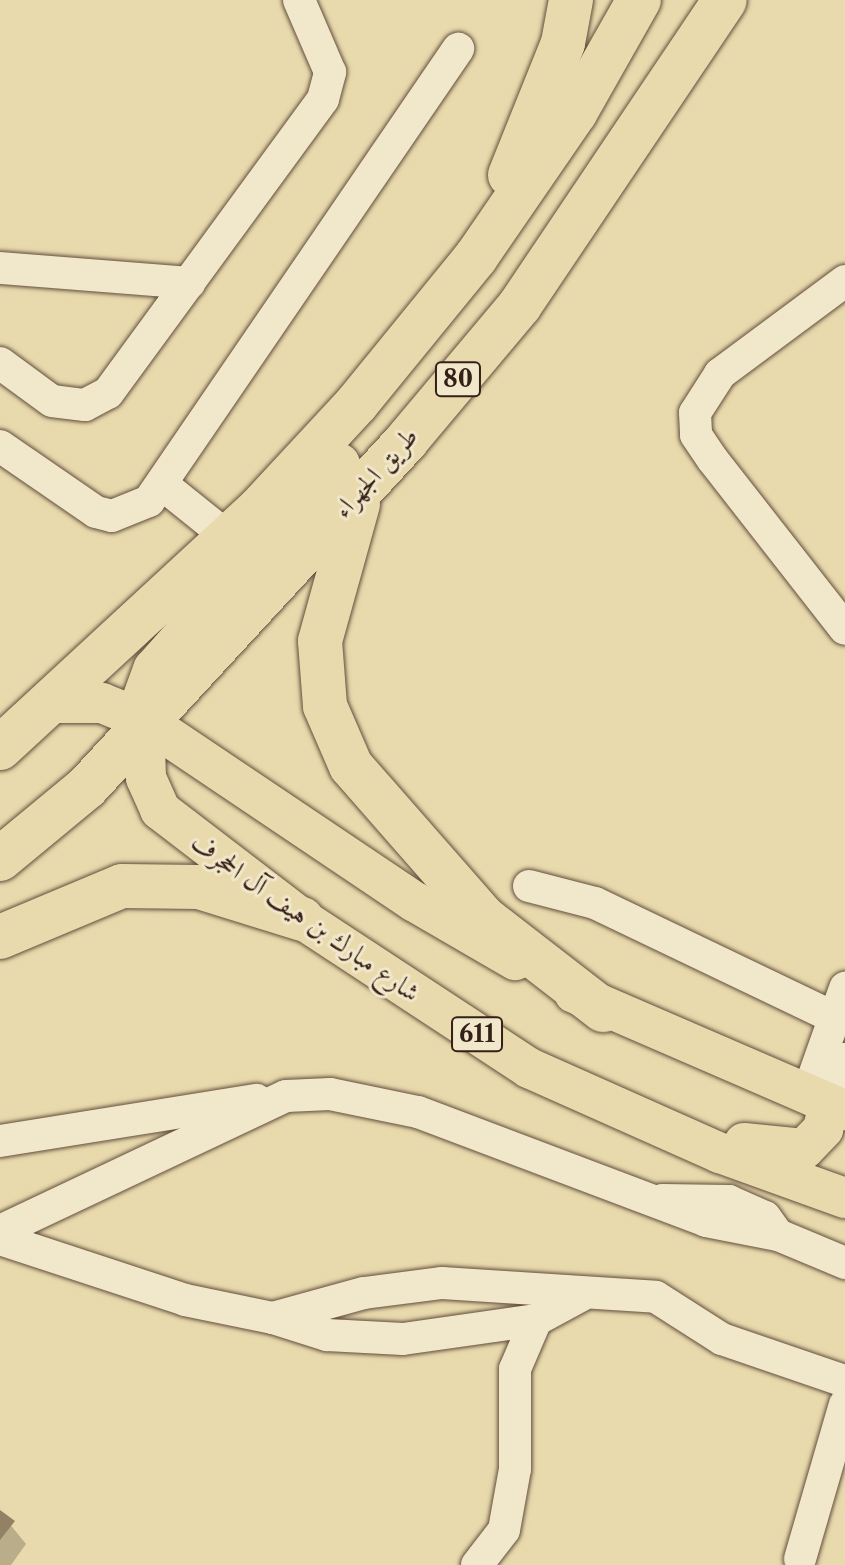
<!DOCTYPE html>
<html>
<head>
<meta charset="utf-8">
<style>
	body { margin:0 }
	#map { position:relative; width:845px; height:1565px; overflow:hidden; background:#e9daad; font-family:"Libre Caslon Text",Amiri,serif }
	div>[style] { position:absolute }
	.shadow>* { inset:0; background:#0003 }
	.building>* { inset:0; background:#938165 }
	.roads { filter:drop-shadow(0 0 2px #624e3d) drop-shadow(0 0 2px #624e3d) }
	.minor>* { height:32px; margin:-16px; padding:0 16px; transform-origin:16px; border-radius:16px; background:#f1e7ca }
	.major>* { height:40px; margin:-20px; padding:0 20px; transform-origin:20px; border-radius:20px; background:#e9daad }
	.highway>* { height:44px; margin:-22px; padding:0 22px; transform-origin:22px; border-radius:22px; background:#e9daad }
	span { translate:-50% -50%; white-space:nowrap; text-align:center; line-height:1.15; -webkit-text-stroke:6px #f1e7ca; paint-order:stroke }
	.shield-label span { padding:2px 6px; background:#f1e7ca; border:2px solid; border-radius:6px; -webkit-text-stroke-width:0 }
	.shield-label { font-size:24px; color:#352018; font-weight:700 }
	.street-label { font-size:26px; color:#352018 }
</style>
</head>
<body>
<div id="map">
	<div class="shadow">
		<i style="clip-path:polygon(0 1512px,26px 1544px,11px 1565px,0 1565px)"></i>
	</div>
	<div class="building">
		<i style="clip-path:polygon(0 1510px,15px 1521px,0 1540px)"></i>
	</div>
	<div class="roads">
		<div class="minor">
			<i style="left:0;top:268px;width:190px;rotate:4.5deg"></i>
			<i style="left:845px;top:281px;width:156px;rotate:143.4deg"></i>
			<i style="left:720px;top:374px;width:46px;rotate:122.7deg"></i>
			<i style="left:695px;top:413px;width:22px;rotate:87deg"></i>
			<i style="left:696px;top:435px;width:30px;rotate:56deg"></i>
			<i style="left:713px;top:460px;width:214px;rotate:52deg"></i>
			<i style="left:0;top:363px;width:64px;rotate:36.2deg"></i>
			<i style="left:52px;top:401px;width:33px;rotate:7deg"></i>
			<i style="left:85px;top:405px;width:26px;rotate:-28deg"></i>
			<i style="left:108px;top:393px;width:364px;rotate:-53.8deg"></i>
			<i style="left:323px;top:99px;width:28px;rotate:-75deg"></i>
			<i style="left:330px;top:72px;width:78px;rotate:-113.3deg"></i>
			<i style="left:0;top:446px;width:116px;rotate:34.5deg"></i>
			<i style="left:96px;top:512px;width:16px;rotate:14deg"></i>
			<i style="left:112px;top:516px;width:40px;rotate:-22deg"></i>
			<i style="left:149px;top:501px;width:548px;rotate:-55.64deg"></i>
			<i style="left:163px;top:485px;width:85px;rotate:38.8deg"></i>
			<i style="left:529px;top:886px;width:68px;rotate:14.4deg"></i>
			<i style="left:595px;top:903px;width:266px;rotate:25.6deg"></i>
			<i style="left:807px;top:1095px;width:114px;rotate:-70.4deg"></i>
			<i style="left:829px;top:1104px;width:48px;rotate:-70.4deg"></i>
			<i style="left:0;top:1141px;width:260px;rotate:-9.1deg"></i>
			<i style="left:662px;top:1200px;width:67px;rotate:0.9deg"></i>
			<i style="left:729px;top:1201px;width:39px;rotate:24deg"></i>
			<i style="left:765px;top:1217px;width:22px;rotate:54deg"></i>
			<i style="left:0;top:1231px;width:316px;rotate:-25.3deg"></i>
			<i style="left:286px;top:1096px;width:44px;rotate:-2.6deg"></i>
			<i style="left:330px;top:1094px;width:90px;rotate:11.6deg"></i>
			<i style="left:418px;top:1112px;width:308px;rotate:20.7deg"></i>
			<i style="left:706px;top:1221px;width:73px;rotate:11deg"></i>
			<i style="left:778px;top:1235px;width:73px;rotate:22.7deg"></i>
			<i style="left:0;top:1239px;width:195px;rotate:18.2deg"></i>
			<i style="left:185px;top:1300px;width:90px;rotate:11.6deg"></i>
			<i style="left:273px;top:1318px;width:94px;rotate:-15.4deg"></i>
			<i style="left:364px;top:1293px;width:79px;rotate:-7.3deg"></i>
			<i style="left:442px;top:1283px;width:214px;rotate:3.7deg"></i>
			<i style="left:656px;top:1297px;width:78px;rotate:32.5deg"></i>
			<i style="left:722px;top:1339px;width:130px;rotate:18.9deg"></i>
			<i style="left:273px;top:1318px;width:57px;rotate:17.5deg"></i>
			<i style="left:327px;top:1335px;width:76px;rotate:3deg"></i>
			<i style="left:403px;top:1339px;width:134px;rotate:-8.1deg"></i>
			<i style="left:536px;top:1320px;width:52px;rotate:-28.5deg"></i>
			<i style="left:800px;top:1559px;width:161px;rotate:-73.8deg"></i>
			<i style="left:477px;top:1565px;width:44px;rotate:-52.4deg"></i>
			<i style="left:504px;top:1530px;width:62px;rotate:-79.8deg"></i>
			<i style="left:515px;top:1469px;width:100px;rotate:-90deg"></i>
			<i style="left:515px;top:1369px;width:53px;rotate:-66.8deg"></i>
		</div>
		<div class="major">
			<i style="left:54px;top:703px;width:48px"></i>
			<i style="left:102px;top:703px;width:45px;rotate:22deg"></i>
			<i style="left:144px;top:720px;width:326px;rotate:33.9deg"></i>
			<i style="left:415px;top:902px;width:116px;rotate:30.1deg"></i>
			<i style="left:144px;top:720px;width:58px;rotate:88deg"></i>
			<i style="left:146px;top:778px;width:35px;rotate:66deg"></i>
			<i style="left:160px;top:810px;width:179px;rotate:37.5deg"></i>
			<i style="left:302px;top:919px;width:272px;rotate:33.3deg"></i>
			<i style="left:529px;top:1068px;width:209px;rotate:24deg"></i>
			<i style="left:720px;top:1153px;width:133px;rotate:19.8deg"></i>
			<i style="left:574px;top:993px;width:295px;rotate:23.4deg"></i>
			<i style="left:744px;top:1143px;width:60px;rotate:5.7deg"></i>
			<i style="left:804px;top:1149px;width:28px;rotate:-46deg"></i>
			<i style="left:823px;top:1129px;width:26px;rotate:-77deg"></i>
		</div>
		<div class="highway">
			<i style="left:510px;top:175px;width:142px;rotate:-68.1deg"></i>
			<i style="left:563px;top:43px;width:44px;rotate:-79.5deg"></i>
			<i style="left:358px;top:504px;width:142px;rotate:105.5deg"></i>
			<i style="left:320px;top:641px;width:65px;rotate:85.6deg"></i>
			<i style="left:325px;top:706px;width:65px;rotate:66.6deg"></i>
			<i style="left:351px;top:766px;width:201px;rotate:48.8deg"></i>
			<i style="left:483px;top:917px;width:152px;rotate:37.8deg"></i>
			<i style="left:144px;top:700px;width:32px;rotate:-70deg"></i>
			<i style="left:155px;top:670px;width:275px;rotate:-48.2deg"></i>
			<i style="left:0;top:748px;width:352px;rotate:-42.7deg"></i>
			<i style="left:259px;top:509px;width:144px;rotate:-47.2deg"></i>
			<i style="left:357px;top:403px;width:188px;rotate:-50.8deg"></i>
			<i style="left:476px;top:257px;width:175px;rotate:-55.5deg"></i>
			<i style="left:575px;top:113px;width:130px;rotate:-60.5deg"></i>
			<i style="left:0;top:859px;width:113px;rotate:-39.6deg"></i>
			<i style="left:87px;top:787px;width:471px;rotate:-47.3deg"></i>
			<i style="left:406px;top:441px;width:177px;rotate:-50deg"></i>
			<i style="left:520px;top:305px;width:367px;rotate:-56.1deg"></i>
			<i style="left:0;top:937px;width:132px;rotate:-22.7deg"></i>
			<i style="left:122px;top:886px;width:77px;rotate:0.7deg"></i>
			<i style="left:199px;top:887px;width:108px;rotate:17.3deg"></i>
		</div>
	</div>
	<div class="shield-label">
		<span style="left:458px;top:379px">80</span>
		<span style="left:477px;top:1034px">611</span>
	</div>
	<div class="street-label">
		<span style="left:376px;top:473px;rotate:-48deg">طريق الجهراء</span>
		<span style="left:305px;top:918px;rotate:35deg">شارع مبارك بن هيف آل الحجرف</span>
	</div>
</div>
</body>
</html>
